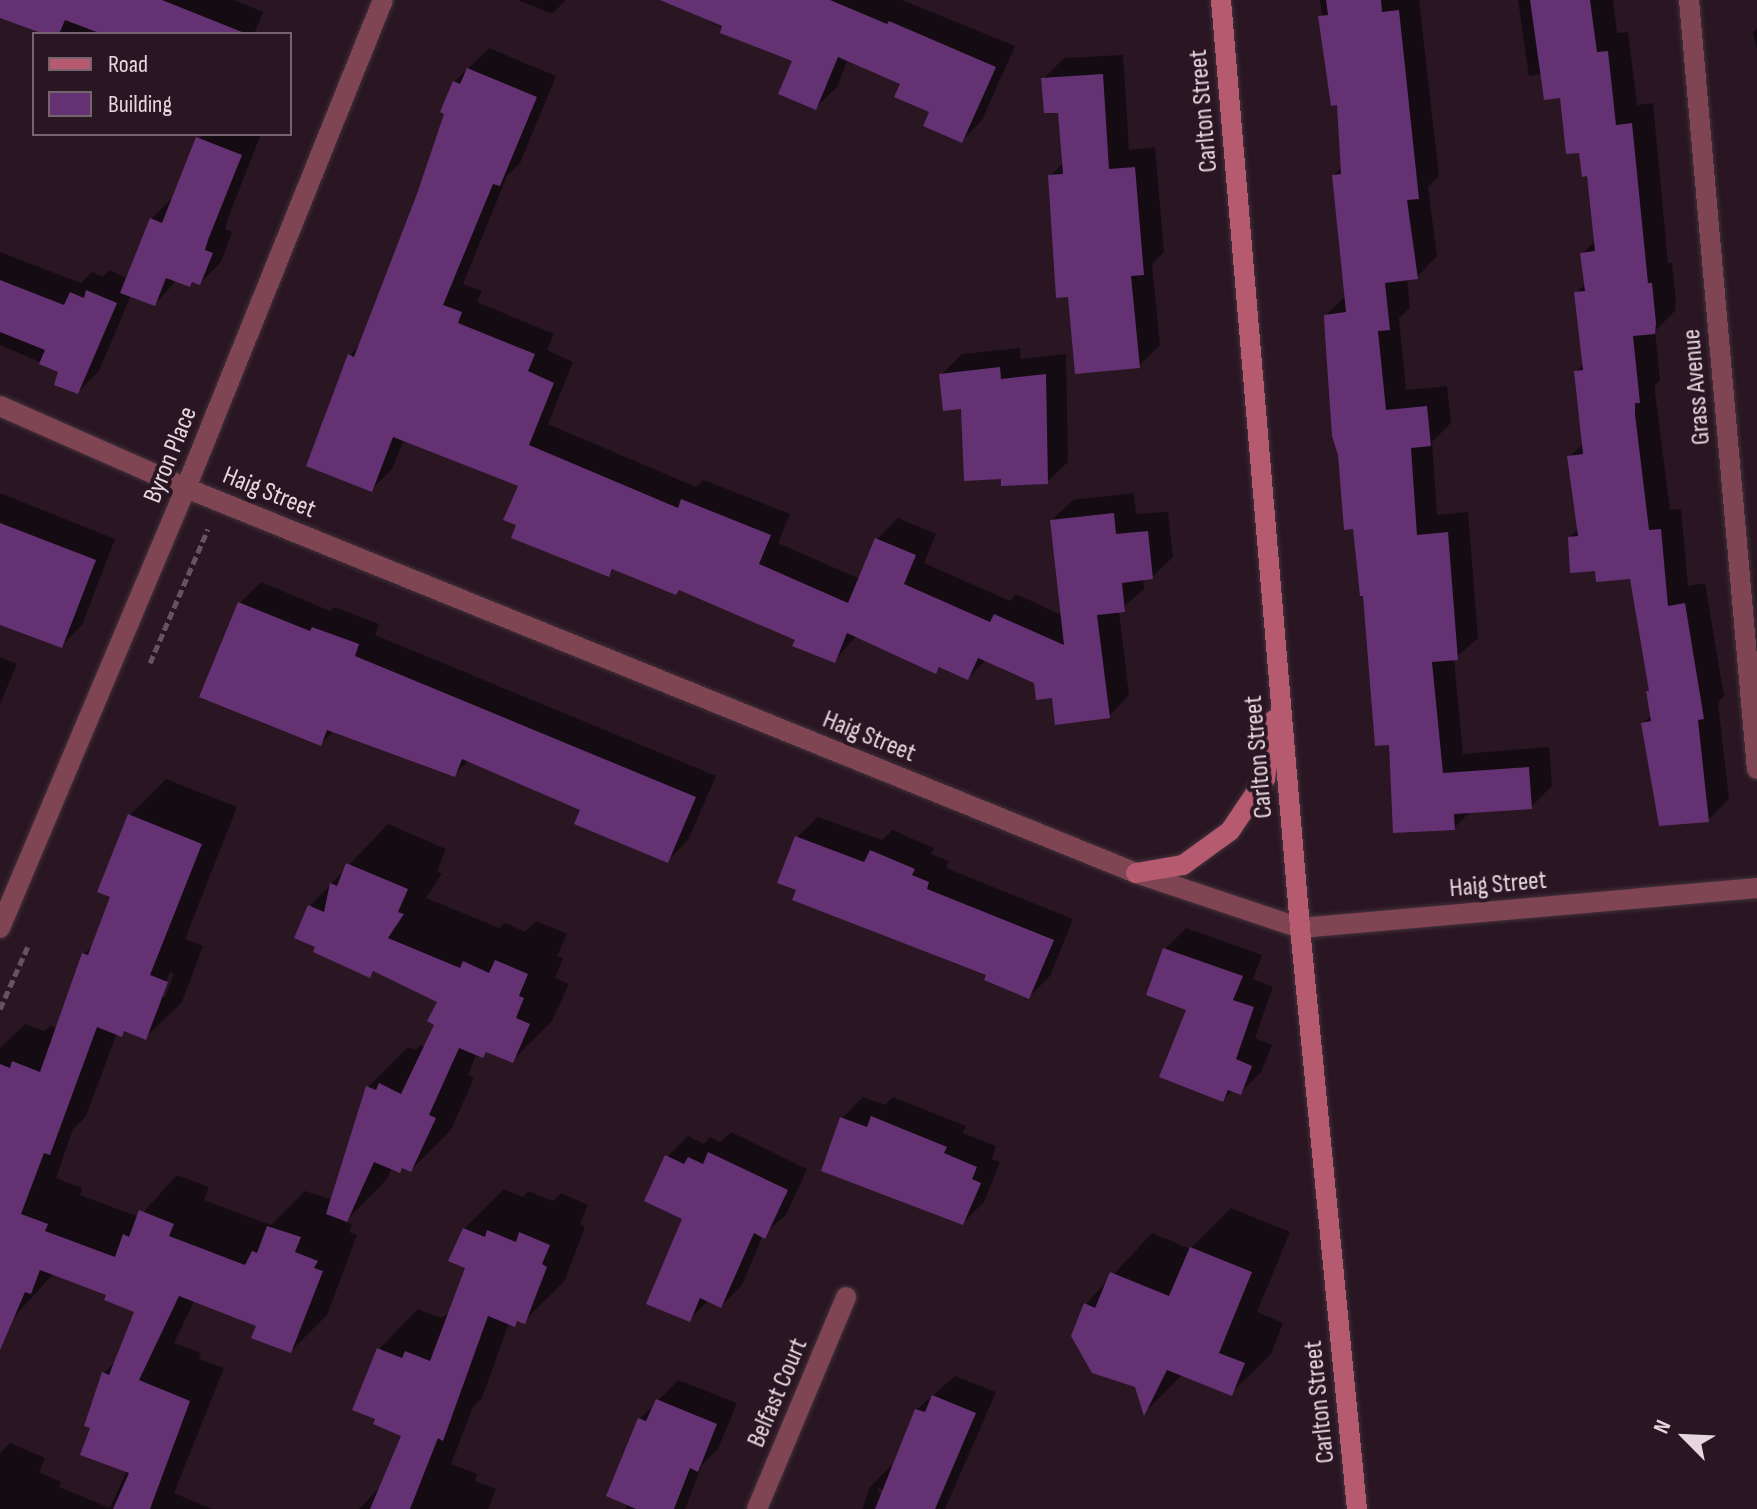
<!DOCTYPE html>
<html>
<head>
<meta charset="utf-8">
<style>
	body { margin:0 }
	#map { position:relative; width:1757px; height:1509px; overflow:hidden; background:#291622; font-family:"Sofia Sans Condensed",sans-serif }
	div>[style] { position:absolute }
	.shadow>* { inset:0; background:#0007 }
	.building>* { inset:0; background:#643273 }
	.path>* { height:5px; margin-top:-2.5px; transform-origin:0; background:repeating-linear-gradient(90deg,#65535e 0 8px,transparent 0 12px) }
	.roads { filter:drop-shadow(0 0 2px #43313c) drop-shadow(0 0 2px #43313c) }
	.street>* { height:20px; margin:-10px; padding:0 10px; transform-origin:10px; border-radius:10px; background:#7f4552 }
	.secondary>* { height:20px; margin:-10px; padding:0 10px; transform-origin:10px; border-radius:10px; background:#b65a6f }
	span { translate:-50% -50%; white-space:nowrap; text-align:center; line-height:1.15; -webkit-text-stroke:8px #291622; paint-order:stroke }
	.street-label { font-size:26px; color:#e6d7df }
	.legend { position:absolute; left:32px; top:32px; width:260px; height:104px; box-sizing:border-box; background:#291622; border:2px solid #75636e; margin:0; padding:10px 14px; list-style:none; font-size:24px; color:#e6d7df }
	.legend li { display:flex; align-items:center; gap:16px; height:40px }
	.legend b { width:40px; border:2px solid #75636e }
	.north { position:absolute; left:1645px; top:1397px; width:80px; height:80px; -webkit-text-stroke:6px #291622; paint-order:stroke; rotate:294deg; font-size:22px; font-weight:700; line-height:32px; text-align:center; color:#e6d7df }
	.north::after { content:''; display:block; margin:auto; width:28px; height:36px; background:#e6d7df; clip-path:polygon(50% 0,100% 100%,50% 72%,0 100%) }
</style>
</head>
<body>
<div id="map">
	<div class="shadow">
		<i style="clip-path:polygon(0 0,234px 0,263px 12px,254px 34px,50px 34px,0 16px)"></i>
		<i style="clip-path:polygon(518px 0,566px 0,552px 14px)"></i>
		<i style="clip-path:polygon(663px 0,902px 0,1015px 46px,982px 120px,962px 141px,903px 83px,848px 59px,837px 87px,816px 107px,794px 60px)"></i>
		<i style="clip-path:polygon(1320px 0,1419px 0,1439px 176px,1428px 187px,1437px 256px,1417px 277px,1407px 278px,1410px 308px,1399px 318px,1406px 390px,1447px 386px,1451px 423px,1432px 442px,1437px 515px,1468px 512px,1478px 638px,1454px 659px,1463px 754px,1549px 747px,1552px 786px,1531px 807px,1471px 811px,1454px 828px,1391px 743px,1364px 594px,1326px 315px,1347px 295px,1334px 175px,1343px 167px,1339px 103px,1333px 103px)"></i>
		<i style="clip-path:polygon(1518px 0,1613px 0,1617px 33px,1628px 32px,1637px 105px,1653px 103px,1668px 263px,1672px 263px,1676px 301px,1675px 311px,1655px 331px,1660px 380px,1655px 386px,1655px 392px,1670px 510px,1681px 509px,1688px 586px,1705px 583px,1724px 696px,1718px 702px,1729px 799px,1708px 820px,1643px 723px,1652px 715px,1648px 692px,1651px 689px,1632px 577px,1597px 569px,1570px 537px,1579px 528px,1569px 457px,1584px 443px,1576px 372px,1584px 364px,1576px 293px,1586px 283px,1582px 254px,1596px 240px,1589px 174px,1561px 96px,1543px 74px,1529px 76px)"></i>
		<i style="clip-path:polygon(1757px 28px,1757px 50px,1753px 32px)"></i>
		<i style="clip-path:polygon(489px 48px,556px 76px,520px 163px,507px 176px,463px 284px,482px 291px,477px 302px,554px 334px,547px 350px,573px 362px,548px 424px,696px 487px,704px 480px,790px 514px,778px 543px,860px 579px,877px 539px,898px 518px,936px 534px,924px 563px,1010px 601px,1016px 594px,1062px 615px,1052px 520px,1073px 500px,1134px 493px,1136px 514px,1168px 512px,1173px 557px,1152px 577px,1143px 578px,1144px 589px,1119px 611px,1129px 695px,1109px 716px,1054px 696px,1036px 682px,986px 660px,968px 678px,942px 666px,936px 672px,857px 635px,834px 661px,797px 639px,680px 588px,615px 568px,609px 575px,518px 524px,520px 485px,404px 439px,392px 469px,371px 490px,350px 355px,361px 344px,419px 195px,454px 82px)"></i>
		<i style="clip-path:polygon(1123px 55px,1129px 150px,1155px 147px,1164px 252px,1152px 264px,1160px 345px,1139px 366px,1070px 295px,1050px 176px,1064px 162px,1060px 111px,1043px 79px,1064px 58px)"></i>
		<i style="clip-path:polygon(202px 134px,261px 134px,228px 218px,225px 229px,232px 232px,221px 262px,200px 283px,177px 280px,155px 304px,131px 295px,99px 371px,78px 392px,61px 371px,0 345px,0 252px,81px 283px,92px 272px,103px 277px,109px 270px,128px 279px,151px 219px,172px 198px)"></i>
		<i style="clip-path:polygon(1020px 348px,1021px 359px,1066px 354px,1068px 462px,1047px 482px,1003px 477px,941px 375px,962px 354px)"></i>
		<i style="clip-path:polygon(0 493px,115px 539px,82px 625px,61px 646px,0 593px)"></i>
		<i style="clip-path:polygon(261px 582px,330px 611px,334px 607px,379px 624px,375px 635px,716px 776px,688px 840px,667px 861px,583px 809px,469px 760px,455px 774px,334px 731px,321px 743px,240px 603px)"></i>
		<i style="clip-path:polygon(0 657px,17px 664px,0 704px)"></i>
		<i style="clip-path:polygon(evenodd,166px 779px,237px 807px,185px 939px,203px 946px,182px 1002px,145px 1038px,126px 1030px,121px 1035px,117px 1033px,86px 1116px,73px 1129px,56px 1178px,82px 1188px,80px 1195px,139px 1217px,177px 1175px,209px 1187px,204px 1200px,271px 1225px,305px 1191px,333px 1200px,368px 1087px,408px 1047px,415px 1050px,421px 1045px,425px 1047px,436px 1024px,440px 1001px,375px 970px,370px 976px,318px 946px,309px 907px,388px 824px,446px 849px,437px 871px,442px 874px,426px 898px,499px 928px,505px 923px,525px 932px,536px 921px,567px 934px,557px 956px,563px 958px,555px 978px,569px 984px,552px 1021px,512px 1061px,487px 1051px,477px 1053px,468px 1075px,474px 1078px,451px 1130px,411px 1170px,392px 1168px,387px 1179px,345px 1222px,352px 1224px,349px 1232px,357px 1235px,327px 1315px,291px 1351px,259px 1325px,195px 1300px,174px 1343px,201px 1353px,199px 1359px,224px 1368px,174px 1493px,212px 1509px,0 1509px,0 1453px,10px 1443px,45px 1458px,39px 1472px,61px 1482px,59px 1487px,110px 1508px,127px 1470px,92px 1427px,104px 1373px,116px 1361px,137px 1310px,109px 1293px,54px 1273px,15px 1316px,0 1310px,0 1048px,25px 1024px,44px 1031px,50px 1026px,57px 1028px,84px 954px,95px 943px,113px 896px,130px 815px,166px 779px,170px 972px,174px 974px,165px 997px,161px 997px,170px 972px)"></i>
		<i style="clip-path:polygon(818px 817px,882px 840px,892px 830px,934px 848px,931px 854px,949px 861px,946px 868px,1073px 919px,1050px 976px,1029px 997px,989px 974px,798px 889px,797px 837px)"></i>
		<i style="clip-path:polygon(1186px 928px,1262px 955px,1253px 979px,1273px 987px,1255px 1038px,1272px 1045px,1261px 1072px,1240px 1093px,1233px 1090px,1223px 1100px,1188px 1009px,1149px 994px,1165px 949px)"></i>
		<i style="clip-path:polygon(863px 1097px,885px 1105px,893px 1097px,966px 1126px,963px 1133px,996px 1146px,992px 1159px,1000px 1162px,984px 1202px,963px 1223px,842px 1118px)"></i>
		<i style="clip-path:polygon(731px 1132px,807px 1169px,786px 1215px,763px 1235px,742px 1285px,721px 1306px,709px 1300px,689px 1320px,684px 1218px,667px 1157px,688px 1136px,704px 1144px,710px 1137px,720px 1142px)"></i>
		<i style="clip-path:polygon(504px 1189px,523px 1197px,528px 1191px,553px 1201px,561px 1193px,588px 1205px,580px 1224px,585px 1227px,564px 1282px,524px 1321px,509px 1323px,482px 1398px,473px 1407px,451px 1464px,477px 1474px,475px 1481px,496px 1489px,488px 1509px,359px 1509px,382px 1485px,403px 1435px,379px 1349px,418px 1309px,441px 1318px,450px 1313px,467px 1267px,464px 1229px)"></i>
		<i style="clip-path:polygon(1231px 1208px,1290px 1232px,1257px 1312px,1283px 1323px,1271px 1354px,1231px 1393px,1183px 1374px,1145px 1412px,1136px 1385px,1073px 1336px,1086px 1304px,1152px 1233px,1190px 1249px)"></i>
		<i style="clip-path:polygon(evenodd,955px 1376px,996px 1392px,945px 1509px,862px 1509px,870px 1487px,891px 1466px,893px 1467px,916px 1410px,955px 1376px,878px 1488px,892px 1494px,890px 1497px,878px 1492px,878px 1488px)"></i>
		<i style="clip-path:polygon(678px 1380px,737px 1403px,718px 1449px,702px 1465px,685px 1509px,626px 1509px,640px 1419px)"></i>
	</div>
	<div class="building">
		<i style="clip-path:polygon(0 0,162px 0,242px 32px,102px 34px,65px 20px,59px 34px,44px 34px,0 18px)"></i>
		<i style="clip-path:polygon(660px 0,830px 0,887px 24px,889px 21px,996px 67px,962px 143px,923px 126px,929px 112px,894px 97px,900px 84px,838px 57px,816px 110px,778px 94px,792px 61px,720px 33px,722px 26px)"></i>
		<i style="clip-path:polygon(1326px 0,1381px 0,1382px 12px,1399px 10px,1419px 199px,1407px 200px,1418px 279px,1385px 283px,1390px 330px,1378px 331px,1386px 410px,1427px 406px,1431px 446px,1411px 448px,1417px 535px,1448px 532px,1458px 660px,1432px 662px,1443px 773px,1529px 767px,1532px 809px,1454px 814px,1455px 830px,1393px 833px,1389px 745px,1375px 746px,1363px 596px,1360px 596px,1353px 529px,1344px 530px,1338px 455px,1332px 436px,1325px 335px,1324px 315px,1346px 312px,1332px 175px,1341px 174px,1337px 105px,1331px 106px,1318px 16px,1328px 15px)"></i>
		<i style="clip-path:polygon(1530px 0,1590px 0,1597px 52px,1608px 51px,1616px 125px,1632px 123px,1648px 283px,1652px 283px,1656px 323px,1655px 334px,1633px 336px,1640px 403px,1635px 403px,1635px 414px,1649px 530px,1661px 529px,1668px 606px,1685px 603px,1704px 719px,1698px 720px,1709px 822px,1659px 826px,1641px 723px,1651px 721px,1646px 691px,1649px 691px,1630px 579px,1596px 582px,1595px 571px,1570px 573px,1568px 537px,1578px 536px,1567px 456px,1583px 454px,1574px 371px,1583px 370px,1574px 292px,1585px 291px,1580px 253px,1595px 251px,1587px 176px,1582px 177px,1579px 153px,1566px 154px,1560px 98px,1544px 100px)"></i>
		<i style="clip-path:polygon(467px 68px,537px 97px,500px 186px,493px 184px,443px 305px,462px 312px,458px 323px,535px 354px,528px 371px,554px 383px,529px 445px,678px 508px,681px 499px,771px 535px,759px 564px,848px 603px,875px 538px,916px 555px,904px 584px,990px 622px,994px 614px,1064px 645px,1050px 520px,1114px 513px,1116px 534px,1148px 531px,1153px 579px,1122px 583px,1125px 612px,1097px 615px,1110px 718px,1055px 725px,1052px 698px,1036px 700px,1034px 683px,978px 658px,968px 680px,939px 667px,936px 674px,847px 633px,835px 663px,792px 646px,795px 640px,679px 590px,676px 595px,612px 569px,609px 577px,511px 538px,516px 525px,503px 520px,518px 486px,393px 437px,372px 492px,306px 466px,348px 354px,354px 357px,417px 194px,444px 114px,440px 112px,453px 81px,460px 84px)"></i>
		<i style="clip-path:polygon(1103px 74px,1109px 169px,1135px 167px,1144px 275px,1131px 276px,1140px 368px,1075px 374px,1068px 297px,1056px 298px,1048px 175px,1063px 174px,1058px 113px,1044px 113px,1041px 78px)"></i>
		<i style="clip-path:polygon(196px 137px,242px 155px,208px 240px,205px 250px,213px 253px,200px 285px,192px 282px,190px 287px,166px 278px,155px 306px,120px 293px,150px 218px,162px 223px)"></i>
		<i style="clip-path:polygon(0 280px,64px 305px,70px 292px,84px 298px,86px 290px,117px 303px,78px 394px,54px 385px,58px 372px,39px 364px,45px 350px,0 332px)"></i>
		<i style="clip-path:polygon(1000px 367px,1001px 379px,1046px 374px,1048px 484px,1001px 486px,1001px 479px,964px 481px,961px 409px,943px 411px,939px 374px)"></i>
		<i style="clip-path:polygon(0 523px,96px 560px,62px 648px,0 625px)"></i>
		<i style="clip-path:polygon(238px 602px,310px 631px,312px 627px,359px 644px,355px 656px,696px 797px,668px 863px,574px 824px,580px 810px,462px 759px,455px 777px,327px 730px,321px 746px,199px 697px)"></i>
		<i style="clip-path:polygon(128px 814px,202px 844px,150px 975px,168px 982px,146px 1040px,124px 1031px,122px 1037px,97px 1027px,50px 1155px,44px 1153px,21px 1214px,48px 1224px,45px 1231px,115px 1257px,123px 1234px,129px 1237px,139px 1210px,174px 1224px,169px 1236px,245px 1265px,252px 1251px,257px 1253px,267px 1226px,301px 1237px,295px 1252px,318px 1261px,314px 1268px,323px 1271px,291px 1353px,251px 1338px,256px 1326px,179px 1296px,139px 1380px,190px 1401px,150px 1509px,113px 1509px,129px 1473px,80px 1455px,90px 1428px,84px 1426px,102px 1372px,109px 1375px,134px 1312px,104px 1300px,106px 1295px,40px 1270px,31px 1294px,25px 1292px,0 1350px,0 1064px,10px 1068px,12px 1061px,40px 1072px,82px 953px,88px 955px,110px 897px,97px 892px)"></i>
		<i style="clip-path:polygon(795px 836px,864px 862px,870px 850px,915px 869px,912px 875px,929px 882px,927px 889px,1054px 940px,1029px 999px,984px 980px,986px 975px,792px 900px,796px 890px,777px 883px)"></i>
		<i style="clip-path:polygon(346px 863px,408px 889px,398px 912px,404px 914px,388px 938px,460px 968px,463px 961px,489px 973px,495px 960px,528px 974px,519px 996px,524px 998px,516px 1018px,530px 1024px,513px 1063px,486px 1052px,483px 1058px,459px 1048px,429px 1115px,436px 1118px,411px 1172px,402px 1168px,400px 1173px,374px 1162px,347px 1222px,326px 1214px,366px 1086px,376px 1090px,379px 1083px,401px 1094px,434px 1025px,427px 1021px,437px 1002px,373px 971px,370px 978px,313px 952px,315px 947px,294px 938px,308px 905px,324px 912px,330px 883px,337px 886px)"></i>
		<i style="clip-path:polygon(1163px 948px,1243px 976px,1233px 1000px,1254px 1007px,1236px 1059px,1252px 1066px,1241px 1095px,1228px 1090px,1223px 1102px,1159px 1077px,1186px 1010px,1146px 995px)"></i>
		<i style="clip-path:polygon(871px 1116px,947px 1147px,944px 1153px,977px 1167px,972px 1179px,981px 1183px,963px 1225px,821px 1171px,840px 1117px,867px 1127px)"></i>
		<i style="clip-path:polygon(708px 1152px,788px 1190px,765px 1239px,754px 1233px,721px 1308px,700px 1298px,690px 1322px,646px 1304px,682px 1219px,644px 1201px,665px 1155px,684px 1164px,688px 1157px,703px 1164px)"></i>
		<i style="clip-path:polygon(463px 1228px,485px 1237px,487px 1230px,516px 1242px,519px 1232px,550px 1245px,542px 1264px,547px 1267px,525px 1324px,517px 1321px,515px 1327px,488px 1316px,443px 1441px,438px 1438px,410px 1509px,370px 1509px,401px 1436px,373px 1424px,375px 1419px,352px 1410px,377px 1348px,402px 1358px,405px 1351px,430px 1361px,465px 1268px,448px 1261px)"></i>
		<i style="clip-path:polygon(1190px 1247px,1252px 1272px,1219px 1353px,1245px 1363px,1232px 1396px,1167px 1370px,1144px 1416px,1135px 1387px,1092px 1373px,1071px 1336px,1084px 1303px,1095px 1308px,1110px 1272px,1169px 1296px)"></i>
		<i style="clip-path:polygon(932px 1395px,976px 1413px,935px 1509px,875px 1509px,915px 1409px,925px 1412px)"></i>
		<i style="clip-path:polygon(656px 1399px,717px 1424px,698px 1472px,690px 1468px,674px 1509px,636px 1509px,606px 1496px,638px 1418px,646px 1421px)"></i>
	</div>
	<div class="path">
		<i style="left:150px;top:663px;width:146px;rotate:-66.6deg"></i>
		<i style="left:0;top:1009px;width:71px;rotate:-66deg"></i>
	</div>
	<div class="roads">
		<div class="street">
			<i style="left:1689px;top:0;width:772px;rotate:84.95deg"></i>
			<i style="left:0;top:406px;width:203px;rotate:23.8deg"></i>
			<i style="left:186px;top:488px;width:1025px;rotate:22.06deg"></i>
			<i style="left:1136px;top:873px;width:173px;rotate:18.5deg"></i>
			<i style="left:1300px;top:928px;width:459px;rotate:-5deg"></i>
			<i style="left:0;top:928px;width:478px;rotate:-67.1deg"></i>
			<i style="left:186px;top:488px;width:526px;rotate:-68.02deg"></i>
			<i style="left:757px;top:1509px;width:230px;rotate:-67.2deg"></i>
		</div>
		<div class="secondary">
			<i style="left:1221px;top:0;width:931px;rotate:85.13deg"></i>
			<i style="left:1300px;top:928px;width:584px;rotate:84.4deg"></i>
			<i style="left:1136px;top:873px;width:48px;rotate:-9.7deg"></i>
			<i style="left:1183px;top:865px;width:58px;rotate:-35.9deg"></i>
			<i style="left:1230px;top:831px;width:63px;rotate:-56.1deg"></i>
			<i style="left:1265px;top:779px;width:60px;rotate:-81.3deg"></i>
		</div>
	</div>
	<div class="street-label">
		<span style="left:1204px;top:111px;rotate:-95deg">Carlton Street</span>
		<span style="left:1697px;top:387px;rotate:-95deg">Grass Avenue</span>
		<span style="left:171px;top:455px;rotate:-68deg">Byron Place</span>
		<span style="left:269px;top:493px;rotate:22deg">Haig Street</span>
		<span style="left:869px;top:737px;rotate:22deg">Haig Street</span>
		<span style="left:1259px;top:757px;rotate:-95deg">Carlton Street</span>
		<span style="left:1498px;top:885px;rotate:-5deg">Haig Street</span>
		<span style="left:778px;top:1393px;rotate:-67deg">Belfast Court</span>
		<span style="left:1320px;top:1402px;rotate:-96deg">Carlton Street</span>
	</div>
	<ul class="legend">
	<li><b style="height:10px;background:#b65a6f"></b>Road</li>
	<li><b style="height:22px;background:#643273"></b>Building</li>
	</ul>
	<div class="north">N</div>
</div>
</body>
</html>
